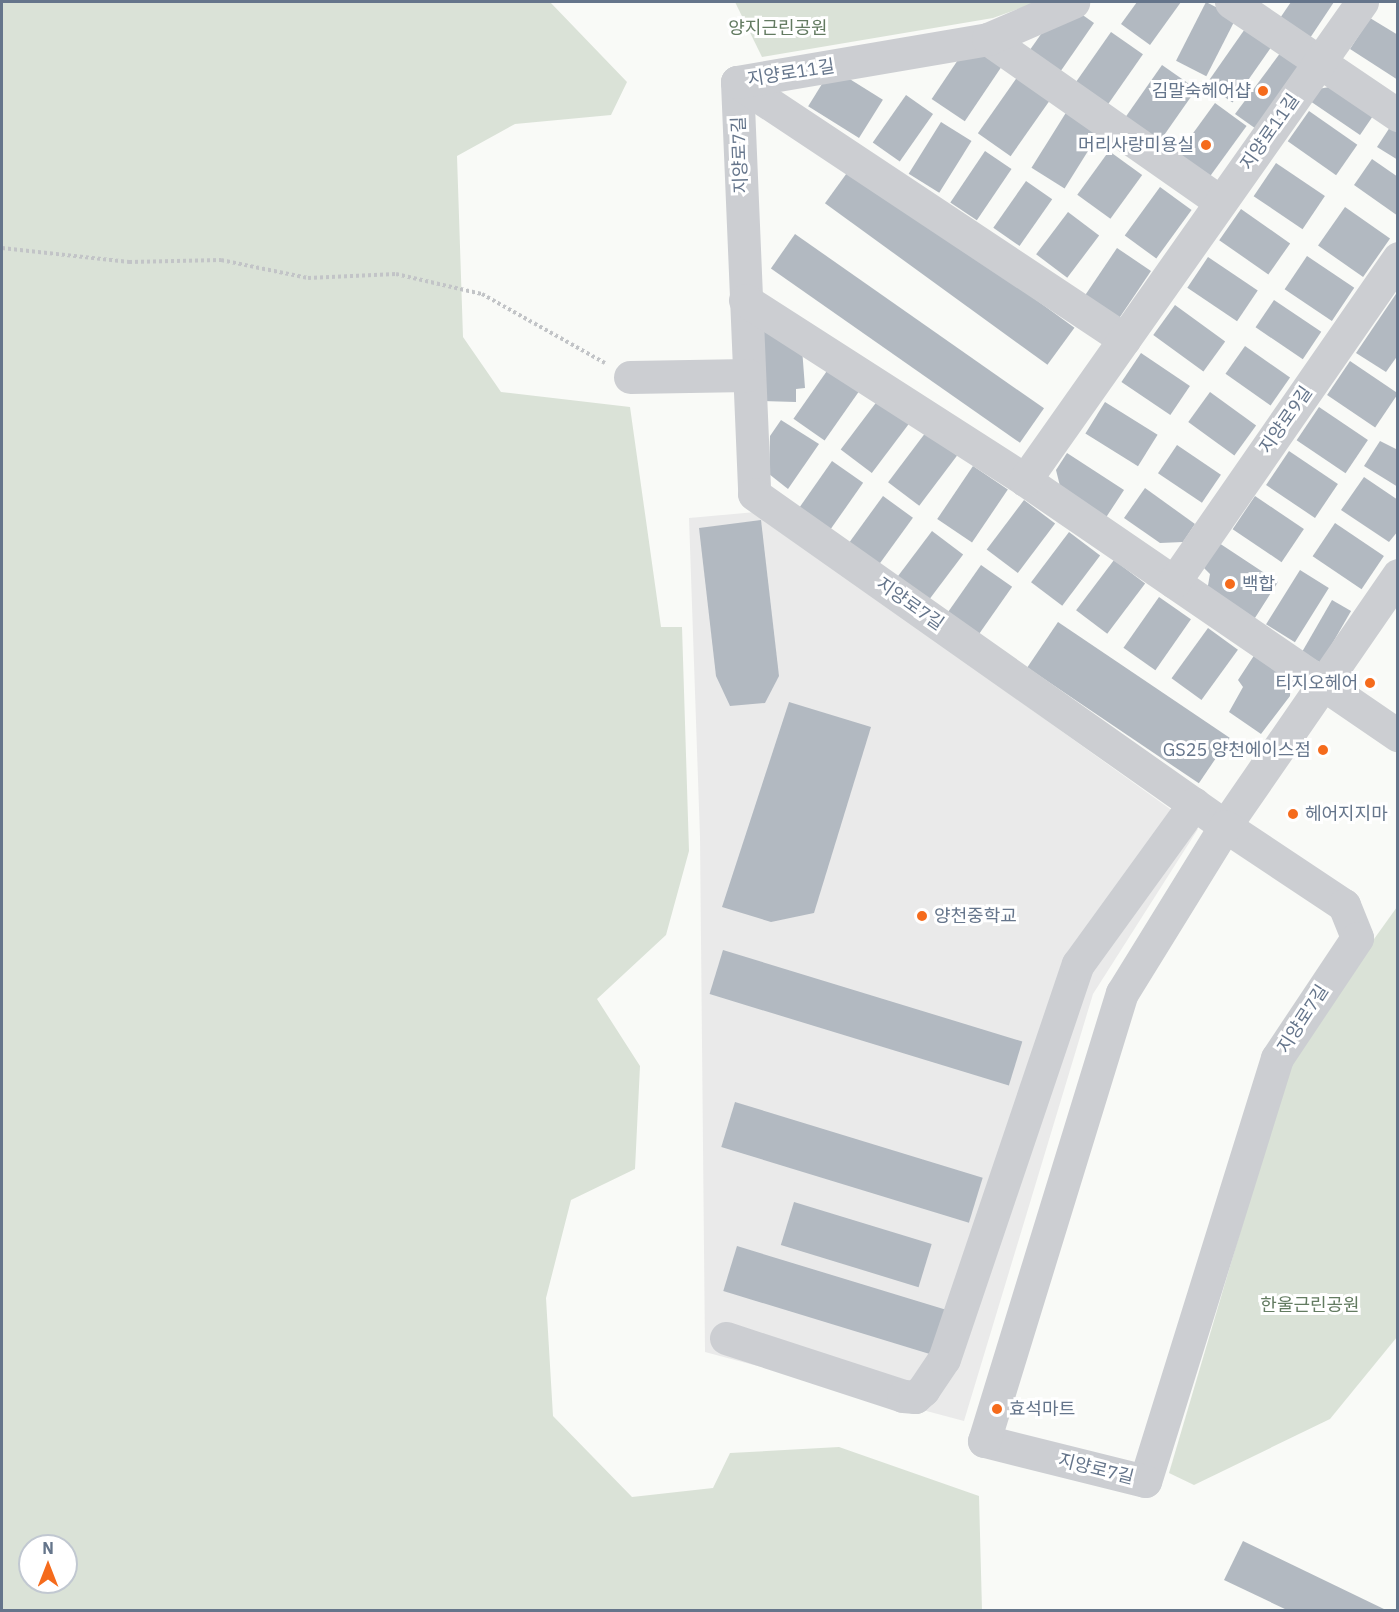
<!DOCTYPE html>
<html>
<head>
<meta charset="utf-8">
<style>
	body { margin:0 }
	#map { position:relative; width:1399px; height:1612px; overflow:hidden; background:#f9faf7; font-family:"IBM Plex Sans","Noto Sans KR",sans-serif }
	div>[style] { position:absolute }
	.built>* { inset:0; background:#eaeaea }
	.green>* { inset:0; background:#dae2d7 }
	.building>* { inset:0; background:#b2b9c1; transform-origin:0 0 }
	.path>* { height:4px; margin-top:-2px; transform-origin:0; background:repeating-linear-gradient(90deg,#c2c4c7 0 3px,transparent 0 6px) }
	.minor>* { height:33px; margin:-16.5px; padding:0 16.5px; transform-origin:16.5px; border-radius:16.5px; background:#ccced2 }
	.dots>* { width:16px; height:16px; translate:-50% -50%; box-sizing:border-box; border:3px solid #fff; border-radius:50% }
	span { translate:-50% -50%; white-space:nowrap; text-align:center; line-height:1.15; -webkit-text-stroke:6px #fff; paint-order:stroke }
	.park-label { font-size:18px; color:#637b61 }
	.street-label { font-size:18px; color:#65758b }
	.poi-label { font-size:18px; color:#65758b }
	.right { translate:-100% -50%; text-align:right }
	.left { translate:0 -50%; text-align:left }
	.frame { position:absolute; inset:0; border:3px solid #65758b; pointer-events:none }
	.north { position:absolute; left:18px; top:1534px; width:60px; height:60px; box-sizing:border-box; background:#fff; border:2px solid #c1c8d1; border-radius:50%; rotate:0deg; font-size:16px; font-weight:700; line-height:24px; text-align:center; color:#65758b }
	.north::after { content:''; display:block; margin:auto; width:21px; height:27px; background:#f56b1c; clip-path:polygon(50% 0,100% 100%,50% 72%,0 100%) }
</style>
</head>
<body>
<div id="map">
	<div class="built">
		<i style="clip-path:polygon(756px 512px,1198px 829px,1093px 994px,964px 1421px,705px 1352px,700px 837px,689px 518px)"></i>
	</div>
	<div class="green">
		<i style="clip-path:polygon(evenodd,2px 2px,550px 2px,627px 82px,611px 115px,515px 124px,457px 156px,463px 337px,501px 392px,630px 407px,661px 627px,682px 627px,689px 851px,666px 935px,597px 999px,640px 1066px,635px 1169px,571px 1200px,546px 1298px,553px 1416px,632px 1497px,713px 1488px,730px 1453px,839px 1447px,979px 1496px,982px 1610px,2px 1610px,2px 2px,30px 1546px,66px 1546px,66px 1582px,30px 1582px,30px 1546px)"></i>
		<i style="clip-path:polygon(735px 2px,1038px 2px,993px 18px,762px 57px)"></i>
		<i style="clip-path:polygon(1397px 907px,1397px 1337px,1330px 1419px,1194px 1485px,1169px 1473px,1288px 1070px,1316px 1020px)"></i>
	</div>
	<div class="building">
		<i style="clip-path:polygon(1137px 2px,1181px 2px,1150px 45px,1121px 24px)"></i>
		<i style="left:1206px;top:2px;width:34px;height:66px;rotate:27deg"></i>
		<i style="clip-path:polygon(1291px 2px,1334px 2px,1308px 41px,1278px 21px)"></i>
		<i style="clip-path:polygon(1077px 11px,1094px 23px,1058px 75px,1027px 54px,1051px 20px)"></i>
		<i style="clip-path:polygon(1370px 18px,1398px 35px,1398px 80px,1350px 49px)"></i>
		<i style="left:1247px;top:26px;width:32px;height:71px;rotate:35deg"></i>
		<i style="left:1111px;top:32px;width:39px;height:69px;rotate:35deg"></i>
		<i style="left:968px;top:45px;width:40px;height:65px;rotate:34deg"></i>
		<i style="clip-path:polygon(1281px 52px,1297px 63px,1298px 77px,1259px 131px,1235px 114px)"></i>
		<i style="left:1162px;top:65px;width:42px;height:69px;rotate:35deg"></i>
		<i style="left:832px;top:68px;width:60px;height:45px;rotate:32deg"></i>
		<i style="left:1018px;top:76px;width:40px;height:70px;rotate:35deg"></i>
		<i style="clip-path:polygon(1335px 86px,1375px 113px,1360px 135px,1310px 101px,1318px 89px)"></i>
		<i style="left:906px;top:95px;width:33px;height:58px;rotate:35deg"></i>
		<i style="left:1215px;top:103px;width:39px;height:72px;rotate:36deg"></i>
		<i style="left:1067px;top:111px;width:39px;height:67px;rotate:32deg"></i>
		<i style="left:1309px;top:111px;width:59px;height:37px;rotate:35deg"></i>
		<i style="left:941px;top:122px;width:36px;height:61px;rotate:32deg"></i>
		<i style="clip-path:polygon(1392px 124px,1398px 128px,1398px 160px,1377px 147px)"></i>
		<i style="left:985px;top:151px;width:32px;height:62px;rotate:34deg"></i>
		<i style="left:1109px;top:151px;width:41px;height:54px;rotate:36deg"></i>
		<i style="clip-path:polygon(1372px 159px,1398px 177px,1398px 216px,1354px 185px)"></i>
		<i style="left:1276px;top:163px;width:59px;height:40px;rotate:34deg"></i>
		<i style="left:852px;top:166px;width:275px;height:46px;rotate:36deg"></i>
		<i style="left:1026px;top:181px;width:32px;height:57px;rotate:35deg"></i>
		<i style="left:1160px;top:187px;width:39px;height:60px;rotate:36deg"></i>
		<i style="left:1345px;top:207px;width:55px;height:47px;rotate:35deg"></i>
		<i style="left:1241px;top:209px;width:60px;height:38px;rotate:35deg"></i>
		<i style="left:1068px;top:212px;width:39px;height:53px;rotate:37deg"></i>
		<i style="left:795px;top:234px;width:304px;height:42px;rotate:35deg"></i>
		<i style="left:1117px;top:248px;width:41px;height:57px;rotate:34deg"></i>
		<i style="left:1307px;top:256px;width:57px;height:40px;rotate:34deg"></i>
		<i style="left:1208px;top:257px;width:60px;height:37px;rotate:34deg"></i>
		<i style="clip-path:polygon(1398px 291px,1398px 355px,1386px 372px,1356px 353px)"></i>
		<i style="left:1274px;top:300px;width:57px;height:33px;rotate:34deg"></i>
		<i style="left:1175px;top:305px;width:62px;height:37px;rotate:36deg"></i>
		<i style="clip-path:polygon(758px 329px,802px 348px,805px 388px,796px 389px,796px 402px,761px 401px)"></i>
		<i style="left:1245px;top:346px;width:55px;height:34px;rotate:35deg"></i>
		<i style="left:1141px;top:353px;width:59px;height:35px;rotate:34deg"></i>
		<i style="left:1350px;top:361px;width:58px;height:41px;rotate:34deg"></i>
		<i style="left:829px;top:368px;width:38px;height:62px;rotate:35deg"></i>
		<i style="left:1210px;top:392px;width:57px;height:37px;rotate:36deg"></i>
		<i style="left:878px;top:400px;width:39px;height:62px;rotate:37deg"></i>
		<i style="left:1105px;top:402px;width:62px;height:37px;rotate:32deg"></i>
		<i style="left:1319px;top:407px;width:59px;height:40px;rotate:34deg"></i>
		<i style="clip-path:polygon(781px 420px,819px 444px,788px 489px,769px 474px,770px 436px)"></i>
		<i style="left:926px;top:432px;width:39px;height:63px;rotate:37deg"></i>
		<i style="clip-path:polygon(1380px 441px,1398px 450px,1398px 487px,1364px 466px)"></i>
		<i style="left:1177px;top:445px;width:53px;height:34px;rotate:34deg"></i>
		<i style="left:1289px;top:451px;width:59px;height:41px;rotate:34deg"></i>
		<i style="clip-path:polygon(1067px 453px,1124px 490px,1105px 519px,1061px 490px,1056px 470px)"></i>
		<i style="left:832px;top:461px;width:38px;height:62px;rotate:35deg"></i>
		<i style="left:973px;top:466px;width:42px;height:64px;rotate:34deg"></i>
		<i style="clip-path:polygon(1364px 477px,1398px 500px,1398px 531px,1389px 542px,1341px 510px)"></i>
		<i style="clip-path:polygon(1145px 488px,1195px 524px,1183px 542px,1160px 543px,1124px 518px)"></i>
		<i style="left:883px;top:496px;width:37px;height:62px;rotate:36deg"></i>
		<i style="left:1255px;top:496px;width:59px;height:40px;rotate:34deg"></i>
		<i style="left:1024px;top:500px;width:39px;height:62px;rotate:37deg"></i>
		<i style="clip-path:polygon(761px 520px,779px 676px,765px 703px,730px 706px,716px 676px,699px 528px)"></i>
		<i style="left:1335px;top:523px;width:59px;height:40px;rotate:34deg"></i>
		<i style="left:932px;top:531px;width:39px;height:62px;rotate:37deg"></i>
		<i style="left:1069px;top:532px;width:39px;height:63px;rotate:37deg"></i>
		<i style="clip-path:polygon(1219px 543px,1278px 582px,1253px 621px,1207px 591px,1210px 574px,1204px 568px)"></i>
		<i style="left:1114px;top:560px;width:39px;height:63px;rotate:37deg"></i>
		<i style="left:981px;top:565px;width:38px;height:62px;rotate:35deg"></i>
		<i style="left:1300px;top:570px;width:34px;height:64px;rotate:32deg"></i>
		<i style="left:1159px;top:597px;width:39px;height:62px;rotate:35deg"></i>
		<i style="left:1332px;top:600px;width:22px;height:60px;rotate:30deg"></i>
		<i style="left:1058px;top:622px;width:207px;height:55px;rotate:34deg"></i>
		<i style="left:1208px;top:628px;width:37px;height:62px;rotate:36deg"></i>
		<i style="clip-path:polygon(1255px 654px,1291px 679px,1290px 696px,1261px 734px,1229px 712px,1243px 687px,1238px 680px)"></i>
		<i style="clip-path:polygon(789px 702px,871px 727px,814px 913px,771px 922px,722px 907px)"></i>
		<i style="left:723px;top:950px;width:313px;height:46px;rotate:17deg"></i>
		<i style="left:735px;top:1102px;width:259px;height:47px;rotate:17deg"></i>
		<i style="left:794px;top:1202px;width:144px;height:45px;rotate:17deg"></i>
		<i style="left:737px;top:1246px;width:221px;height:47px;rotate:17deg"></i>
		<i style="clip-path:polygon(1243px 1541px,1386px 1610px,1287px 1610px,1224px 1580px)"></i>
	</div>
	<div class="path">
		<i style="left:2px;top:248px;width:128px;rotate:6.3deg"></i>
		<i style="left:129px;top:262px;width:92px;rotate:-1.2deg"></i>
		<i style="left:221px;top:260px;width:89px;rotate:11.7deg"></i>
		<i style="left:308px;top:278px;width:88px;rotate:-2.6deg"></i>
		<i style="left:396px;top:274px;width:88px;rotate:13.1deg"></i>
		<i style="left:482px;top:294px;width:141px;rotate:29.3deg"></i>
	</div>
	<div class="minor">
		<i style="left:1231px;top:2px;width:202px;rotate:34.1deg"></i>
		<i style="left:988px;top:39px;width:284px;rotate:35deg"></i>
		<i style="left:737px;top:82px;width:412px;rotate:87.6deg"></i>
		<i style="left:754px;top:494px;width:576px;rotate:35.18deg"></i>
		<i style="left:1225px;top:826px;width:305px;rotate:-55.4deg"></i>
		<i style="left:737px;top:82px;width:465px;rotate:33.6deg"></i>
		<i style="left:737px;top:82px;width:255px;rotate:-9.7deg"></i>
		<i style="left:988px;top:39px;width:93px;rotate:-23.5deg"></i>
		<i style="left:745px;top:300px;width:333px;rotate:32.7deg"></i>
		<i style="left:1025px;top:480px;width:452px;rotate:34.4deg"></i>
		<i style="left:630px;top:377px;width:118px;rotate:-1deg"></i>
		<i style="left:1025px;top:480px;width:585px;rotate:-54.82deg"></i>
		<i style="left:1174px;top:582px;width:394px;rotate:-55.3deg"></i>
		<i style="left:1225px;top:826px;width:143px;rotate:33.6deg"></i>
		<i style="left:1344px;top:905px;width:35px;rotate:68deg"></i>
		<i style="left:1357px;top:938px;width:144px;rotate:123.7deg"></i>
		<i style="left:1277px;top:1058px;width:443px;rotate:107.3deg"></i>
		<i style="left:1145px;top:1481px;width:166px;rotate:-166deg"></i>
		<i style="left:984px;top:1441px;width:469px;rotate:-72.9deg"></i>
		<i style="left:1122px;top:993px;width:196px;rotate:-58.3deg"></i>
		<i style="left:726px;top:1338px;width:186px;rotate:18.1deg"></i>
		<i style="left:903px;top:1396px;width:12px;rotate:5deg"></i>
		<i style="left:915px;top:1397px;width:11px;rotate:-41deg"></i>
		<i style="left:923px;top:1390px;width:37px;rotate:-56deg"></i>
		<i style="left:944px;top:1359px;width:417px;rotate:-71.3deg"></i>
		<i style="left:1078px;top:964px;width:198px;rotate:-54.1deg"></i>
	</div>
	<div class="dots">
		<i style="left:1263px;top:91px;background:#f56b1c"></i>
		<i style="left:1206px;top:145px;background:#f56b1c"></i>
		<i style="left:1230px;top:584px;background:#f56b1c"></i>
		<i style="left:1370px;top:683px;background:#f56b1c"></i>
		<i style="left:1323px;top:750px;background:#f56b1c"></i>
		<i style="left:1293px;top:814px;background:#f56b1c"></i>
		<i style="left:922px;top:916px;background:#f56b1c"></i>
		<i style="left:997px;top:1409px;background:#f56b1c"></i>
	</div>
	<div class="park-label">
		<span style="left:778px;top:28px">양지근린공원</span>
		<span style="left:1310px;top:1305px">한울근린공원</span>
	</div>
	<div class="street-label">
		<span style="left:791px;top:73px;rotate:-9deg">지양로11길</span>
		<span style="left:1270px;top:132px;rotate:-55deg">지양로11길</span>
		<span style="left:740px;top:155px;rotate:-92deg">지양로7길</span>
		<span style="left:1286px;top:420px;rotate:-55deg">지양로9길</span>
		<span style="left:910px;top:604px;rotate:35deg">지양로7길</span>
		<span style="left:1303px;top:1019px;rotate:-57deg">지양로7길</span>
		<span style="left:1096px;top:1469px;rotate:14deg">지양로7길</span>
	</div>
	<div class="poi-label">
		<span class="right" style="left:1251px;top:91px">김말숙헤어샵</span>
		<span class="right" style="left:1194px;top:145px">머리사랑미용실</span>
		<span class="left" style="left:1242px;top:584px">백합</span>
		<span class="right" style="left:1358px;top:683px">티지오헤어</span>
		<span class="right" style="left:1311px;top:750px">GS25 양천에이스점</span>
		<span class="left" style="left:1305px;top:814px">헤어지지마</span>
		<span class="left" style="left:934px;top:916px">양천중학교</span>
		<span class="left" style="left:1009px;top:1409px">효석마트</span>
	</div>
	<div class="frame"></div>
	<div class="north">N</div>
</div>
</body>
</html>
